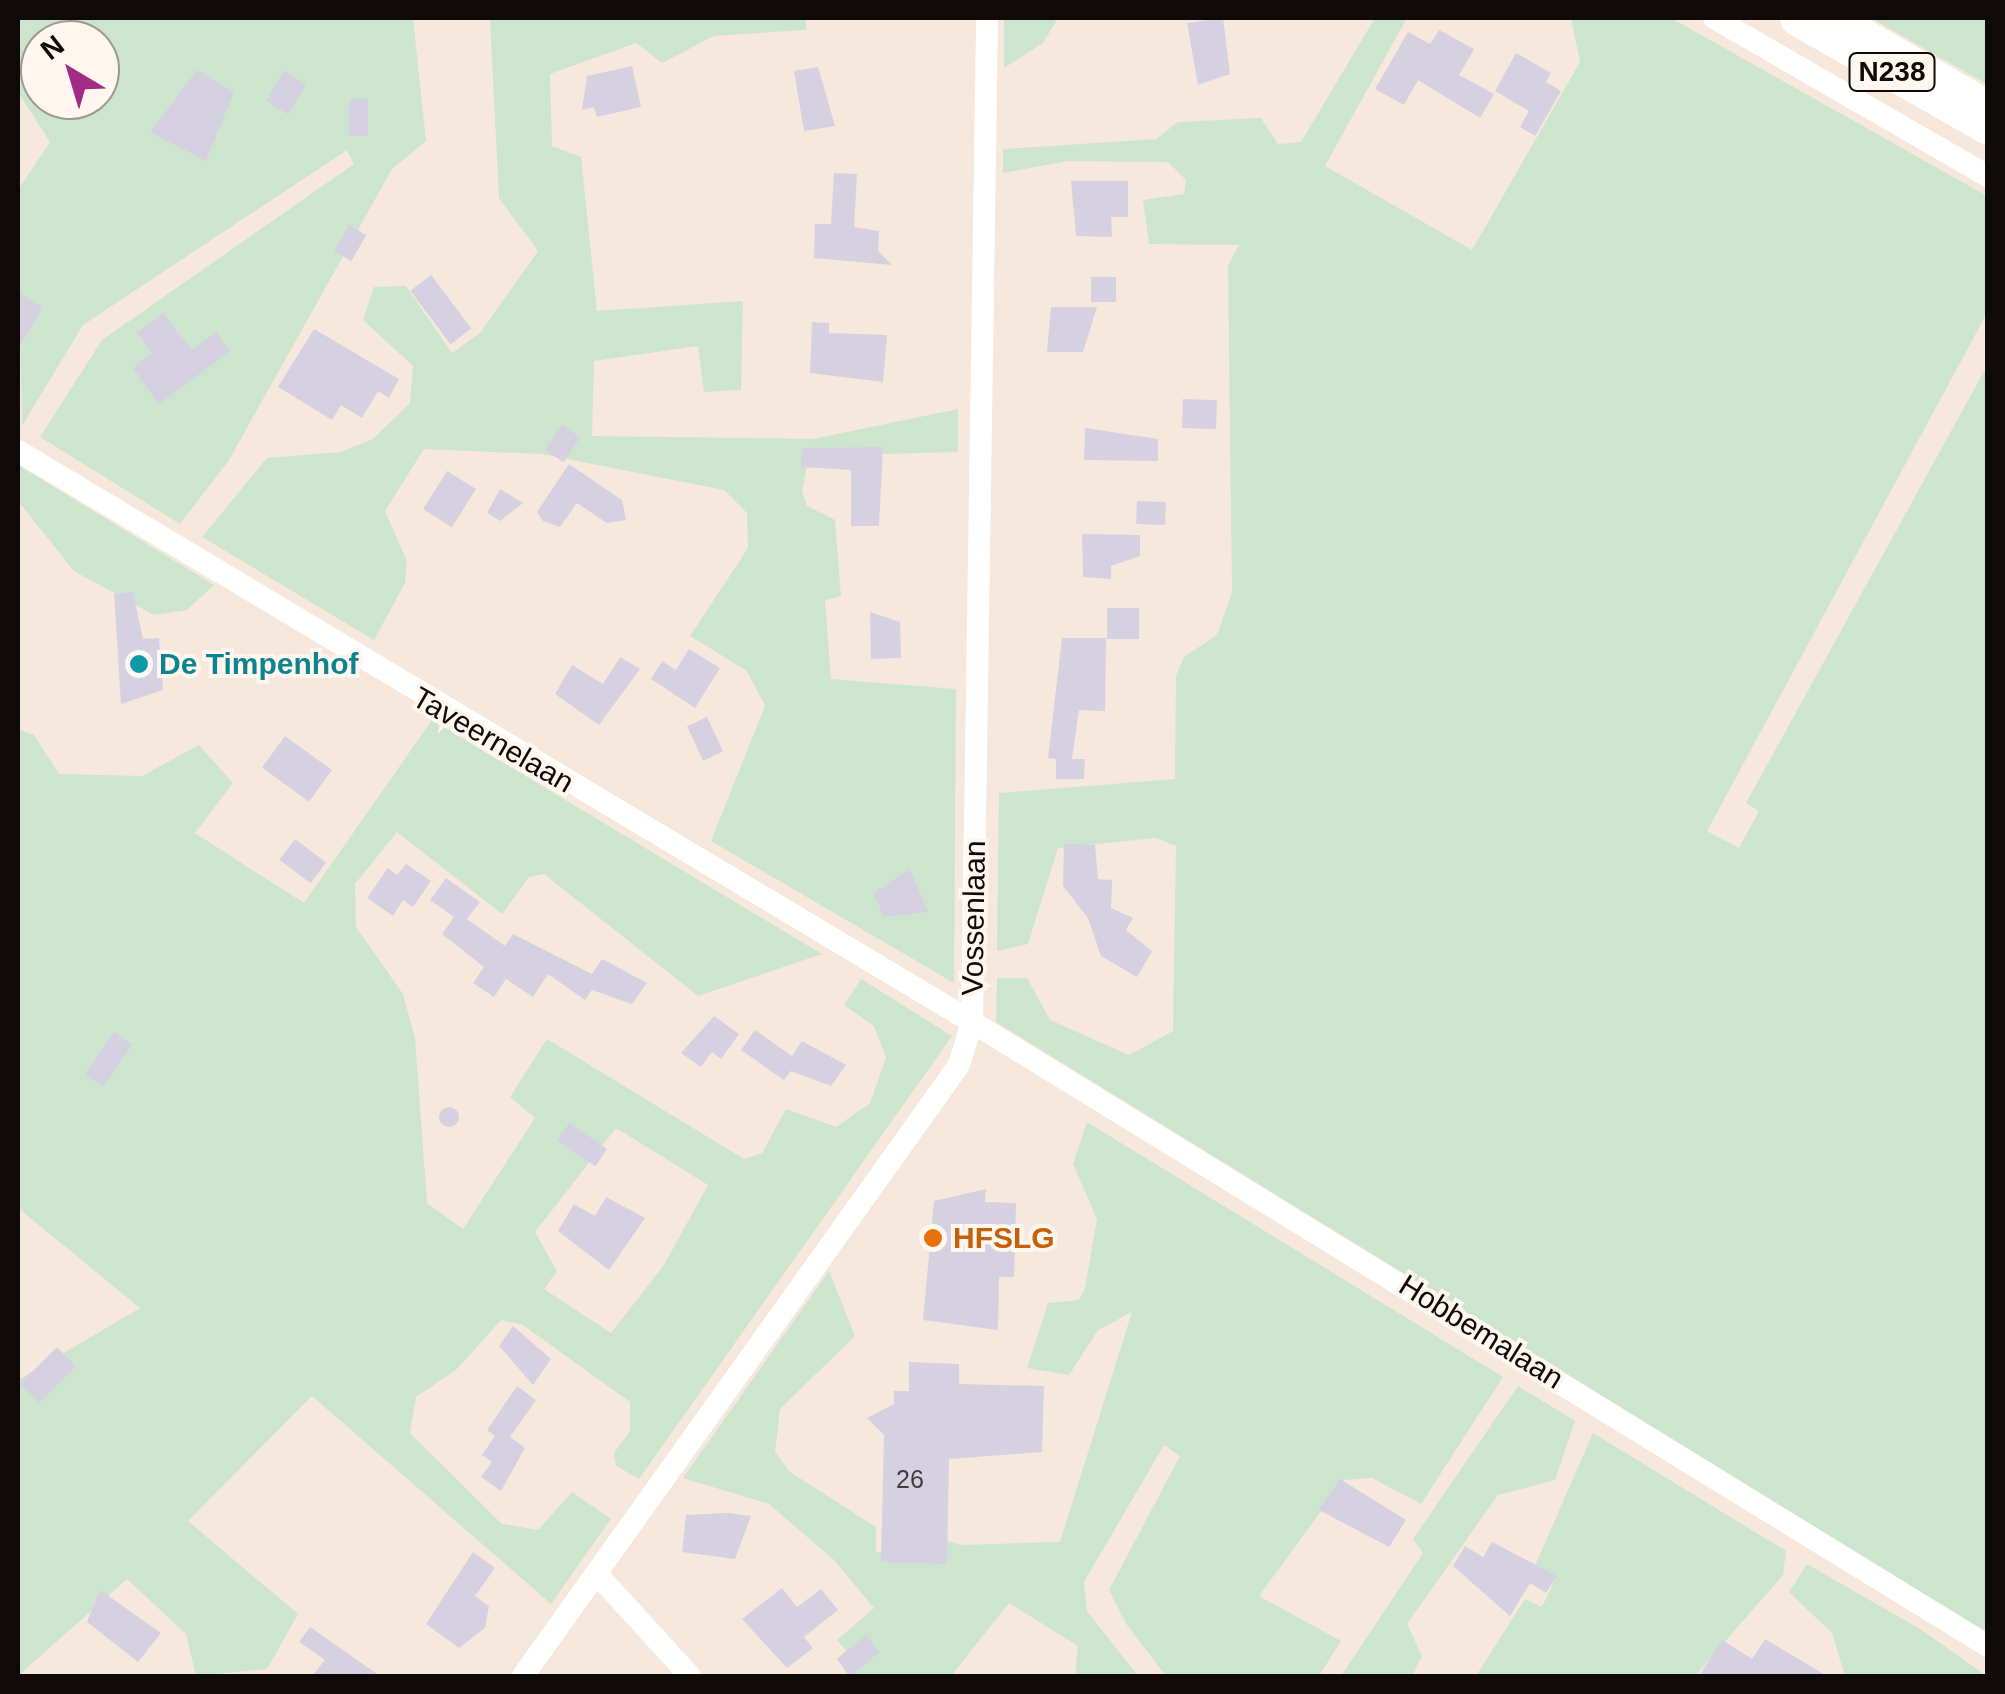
<!DOCTYPE html>
<html>
<head>
<meta charset="utf-8">
<style>
	body { margin:0 }
	#map { position:relative; width:2005px; height:1694px; overflow:hidden; background:#f6e8dc; font-family:Helvetica,sans-serif }
	div>[style] { position:absolute }
	.green>* { inset:0; background:#cde5ce }
	.building>* { inset:0; background:#d6d1e1; transform-origin:0 0 }
	.round { border-radius:50% }
	.minor>* { height:22px; margin:-11px; padding:0 11px; transform-origin:11px; border-radius:11px; background:#fff }
	.primary>* { height:35px; margin:-17.5px; padding:0 17.5px; transform-origin:17.5px; border-radius:17.5px; background:#fff }
	.dots>* { width:28px; height:28px; translate:-50% -50%; box-sizing:border-box; border:5px solid #fff6ef; border-radius:50% }
	span { translate:-50% -50%; white-space:nowrap; text-align:center; line-height:1.15; -webkit-text-stroke:8px #fff6ef; paint-order:stroke }
	.number-label { font-size:25px; color:#413c3e }
	.number-label span { -webkit-text-stroke-width:0 }
	.shield-label span { padding:2px 8px; background:#fff6ef; border:2px solid; border-radius:8px; -webkit-text-stroke-width:0 }
	.shield-label { font-size:28px; color:#0f0a07; font-weight:700 }
	.culture-label { font-size:30px; color:#0d838f; font-weight:700 }
	.left { translate:0 -50%; text-align:left }
	.street-label { font-size:30px; color:#0f0a07 }
	.food-label { font-size:30px; color:#c56008; font-weight:700 }
	.frame { position:absolute; inset:0; border:20px solid #0f0a07; pointer-events:none }
	.north { position:absolute; left:20px; top:20px; width:100px; height:100px; box-sizing:border-box; background:#fff6ef; border:2px solid #9f9892; border-radius:50%; rotate:322deg; font-size:28px; font-weight:700; line-height:40px; text-align:center; color:#0f0a07 }
	.north::after { content:''; display:block; margin:auto; width:35px; height:45px; background:#a12c85; clip-path:polygon(50% 0,100% 100%,50% 72%,0 100%) }
</style>
</head>
<body>
<div id="map">
	<div class="green">
		<i style="clip-path:polygon(evenodd,18px 18px,413px 18px,426px 141px,392px 169px,229px 460px,180px 524px,40px 437px,102px 340px,354px 164px,347px 150px,83px 325px,22px 426px,18px 190px,50px 142px,18px 92px,18px 18px,40px 40px,100px 40px,100px 100px,40px 100px,40px 40px)"></i>
		<i style="clip-path:polygon(490px 18px,806px 18px,806px 30px,714px 36px,662px 63px,636px 43px,550px 74px,552px 146px,581px 157px,597px 311px,743px 301px,741px 390px,704px 392px,698px 346px,594px 361px,592px 436px,813px 439px,958px 409px,958px 452px,809px 456px,802px 491px,807px 506px,835px 520px,841px 596px,825px 600px,831px 679px,956px 689px,954px 983px,711px 841px,765px 706px,747px 671px,690px 636px,748px 548px,747px 513px,724px 490px,542px 454px,424px 449px,385px 511px,407px 561px,405px 583px,374px 640px,202px 537px,267px 458px,341px 452px,373px 439px,410px 403px,413px 366px,363px 320px,374px 287px,406px 286px,452px 353px,480px 333px,538px 251px,499px 198px)"></i>
		<i style="clip-path:polygon(1004px 18px,1058px 18px,1043px 43px,1004px 68px)"></i>
		<i style="clip-path:polygon(1375px 18px,1407px 18px,1325px 166px,1472px 250px,1580px 62px,1571px 18px,1671px 18px,1987px 196px,1987px 313px,1707px 831px,1739px 848px,1759px 811px,1746px 803px,1987px 366px,1987px 1633px,996px 1022px,997px 978px,1027px 978px,1050px 1020px,1129px 1055px,1173px 1031px,1176px 846px,1156px 838px,1058px 848px,1028px 944px,997px 951px,999px 793px,1175px 779px,1176px 676px,1184px 657px,1217px 635px,1232px 592px,1228px 266px,1239px 245px,1149px 244px,1143px 200px,1184px 194px,1186px 180px,1168px 162px,1068px 161px,1003px 173px,1003px 149px,1156px 139px,1178px 122px,1261px 118px,1278px 144px,1301px 142px)"></i>
		<i style="clip-path:polygon(1871px 18px,1987px 18px,1987px 84px,1918px 45px)"></i>
		<i style="clip-path:polygon(18px 465px,214px 585px,187px 610px,154px 615px,74px 571px,18px 501px)"></i>
		<i style="clip-path:polygon(evenodd,432px 720px,822px 954px,698px 996px,544px 874px,529px 877px,502px 914px,397px 832px,355px 884px,356px 927px,403px 994px,415px 1038px,427px 1203px,463px 1229px,535px 1118px,510px 1097px,547px 1039px,744px 1159px,762px 1153px,786px 1109px,836px 1127px,870px 1103px,886px 1058px,874px 1026px,844px 1005px,861px 979px,952px 1036px,639px 1479px,616px 1466px,614px 1453px,630px 1431px,630px 1402px,523px 1325px,501px 1320px,456px 1370px,416px 1397px,410px 1433px,502px 1524px,538px 1530px,572px 1492px,611px 1519px,551px 1604px,312px 1396px,188px 1521px,298px 1614px,267px 1669px,196px 1676px,186px 1634px,127px 1579px,18px 1676px,18px 1380px,140px 1308px,18px 1208px,18px 729px,34px 735px,59px 774px,142px 776px,199px 745px,233px 783px,195px 833px,304px 903px,432px 720px,616px 1128px,708px 1185px,664px 1265px,611px 1333px,544px 1289px,557px 1271px,535px 1232px,616px 1128px)"></i>
		<i style="clip-path:polygon(1087px 1122px,1503px 1377px,1421px 1504px,1372px 1478px,1344px 1480px,1259px 1596px,1341px 1641px,1319px 1676px,1166px 1676px,1127px 1625px,1109px 1590px,1180px 1456px,1164px 1445px,1084px 1582px,1087px 1611px,1138px 1676px,1075px 1676px,1078px 1646px,1009px 1603px,951px 1676px,848px 1676px,843px 1668px,853px 1659px,837px 1640px,874px 1608px,834px 1560px,769px 1504px,683px 1478px,829px 1271px,855px 1336px,780px 1409px,775px 1452px,790px 1472px,876px 1527px,876px 1552px,911px 1552px,911px 1532px,962px 1545px,1060px 1542px,1132px 1312px,1098px 1330px,1069px 1375px,1027px 1368px,1048px 1303px,1079px 1300px,1085px 1288px,1097px 1219px,1073px 1164px)"></i>
		<i style="clip-path:polygon(1518px 1386px,1575px 1421px,1555px 1480px,1498px 1495px,1407px 1624px,1422px 1656px,1412px 1676px,1341px 1676px,1423px 1553px,1413px 1539px)"></i>
		<i style="clip-path:polygon(1593px 1433px,1786px 1551px,1783px 1575px,1695px 1676px,1476px 1676px,1525px 1599px,1542px 1607px,1555px 1579px,1534px 1568px)"></i>
		<i style="clip-path:polygon(1807px 1564px,1920px 1629px,1987px 1676px,1845px 1676px,1832px 1633px,1789px 1592px)"></i>
	</div>
	<div class="building">
		<i style="clip-path:polygon(1223px 18px,1230px 74px,1198px 85px,1187px 23px)"></i>
		<i style="clip-path:polygon(1439px 30px,1474px 49px,1459px 75px,1494px 94px,1480px 118px,1418px 80px,1404px 105px,1375px 89px,1408px 32px,1430px 44px)"></i>
		<i style="clip-path:polygon(1516px 53px,1551px 73px,1546px 82px,1561px 91px,1535px 136px,1520px 127px,1529px 111px,1495px 91px)"></i>
		<i style="clip-path:polygon(632px 66px,641px 107px,597px 117px,594px 107px,582px 110px,587px 76px)"></i>
		<i style="clip-path:polygon(818px 67px,835px 126px,804px 131px,794px 71px)"></i>
		<i style="clip-path:polygon(197px 70px,234px 92px,206px 161px,150px 132px)"></i>
		<i style="left:284px;top:71px;width:26px;height:35px;rotate:31deg"></i>
		<i style="left:349px;top:99px;width:19px;height:37px"></i>
		<i style="clip-path:polygon(834px 173px,857px 174px,854px 227px,879px 231px,878px 251px,892px 265px,814px 258px,815px 224px,831px 224px)"></i>
		<i style="clip-path:polygon(1071px 181px,1128px 181px,1128px 217px,1111px 217px,1112px 237px,1076px 236px)"></i>
		<i style="left:349px;top:225px;width:20px;height:30px;rotate:30deg"></i>
		<i style="left:431px;top:275px;width:67px;height:26px;rotate:53deg"></i>
		<i style="left:1116px;top:277px;width:25px;height:25px;rotate:90deg"></i>
		<i style="clip-path:polygon(18px 292px,43px 308px,18px 349px)"></i>
		<i style="clip-path:polygon(1051px 307px,1097px 307px,1083px 352px,1047px 352px)"></i>
		<i style="clip-path:polygon(163px 313px,192px 350px,216px 332px,230px 351px,159px 404px,133px 368px,152px 353px,137px 333px)"></i>
		<i style="clip-path:polygon(812px 322px,829px 323px,829px 333px,887px 335px,883px 382px,810px 373px)"></i>
		<i style="clip-path:polygon(314px 329px,399px 379px,389px 398px,378px 391px,362px 418px,341px 405px,332px 420px,278px 387px)"></i>
		<i style="left:1183px;top:399px;width:34px;height:29px;rotate:2deg"></i>
		<i style="left:562px;top:425px;width:22px;height:30px;rotate:34deg"></i>
		<i style="clip-path:polygon(1085px 428px,1158px 439px,1158px 461px,1084px 460px)"></i>
		<i style="clip-path:polygon(883px 447px,879px 526px,851px 526px,851px 470px,801px 467px,802px 448px)"></i>
		<i style="clip-path:polygon(569px 464px,622px 500px,626px 520px,607px 523px,577px 503px,560px 527px,543px 521px,537px 512px)"></i>
		<i style="left:447px;top:471px;width:34px;height:45px;rotate:32deg"></i>
		<i style="clip-path:polygon(500px 489px,523px 503px,500px 521px,487px 513px)"></i>
		<i style="left:1137px;top:501px;width:29px;height:23px;rotate:2deg"></i>
		<i style="clip-path:polygon(1082px 534px,1140px 535px,1140px 556px,1111px 566px,1111px 579px,1083px 577px)"></i>
		<i style="clip-path:polygon(133px 592px,143px 639px,159px 638px,163px 690px,121px 704px,114px 594px)"></i>
		<i style="left:1107px;top:608px;width:32px;height:31px"></i>
		<i style="clip-path:polygon(870px 612px,900px 622px,901px 658px,871px 659px)"></i>
		<i style="clip-path:polygon(1062px 638px,1106px 638px,1105px 711px,1079px 710px,1072px 759px,1085px 759px,1084px 779px,1056px 779px,1056px 759px,1048px 758px)"></i>
		<i style="clip-path:polygon(689px 649px,720px 668px,695px 708px,651px 679px,662px 661px,676px 670px)"></i>
		<i style="clip-path:polygon(620px 657px,640px 669px,599px 725px,555px 694px,572px 665px,603px 684px)"></i>
		<i style="left:707px;top:717px;width:38px;height:22px;rotate:65deg"></i>
		<i style="left:285px;top:736px;width:58px;height:39px;rotate:36deg"></i>
		<i style="left:295px;top:839px;width:39px;height:26px;rotate:37deg"></i>
		<i style="clip-path:polygon(1064px 844px,1095px 845px,1098px 879px,1112px 880px,1111px 908px,1133px 918px,1126px 930px,1152px 951px,1137px 977px,1101px 956px,1088px 918px,1063px 886px)"></i>
		<i style="clip-path:polygon(406px 864px,431px 881px,413px 907px,403px 900px,393px 916px,367px 898px,388px 868px,397px 875px)"></i>
		<i style="clip-path:polygon(910px 869px,928px 912px,884px 917px,873px 893px)"></i>
		<i style="clip-path:polygon(446px 878px,480px 902px,467px 919px,505px 946px,513px 934px,592px 974px,602px 959px,647px 983px,632px 1004px,592px 990px,585px 1000px,548px 974px,533px 997px,506px 979px,494px 997px,473px 983px,484px 967px,442px 934px,454px 917px,430px 900px)"></i>
		<i style="clip-path:polygon(714px 1016px,739px 1034px,721px 1059px,712px 1052px,701px 1067px,681px 1053px)"></i>
		<i style="clip-path:polygon(755px 1030px,792px 1056px,802px 1041px,846px 1065px,831px 1086px,791px 1071px,784px 1080px,741px 1050px)"></i>
		<i style="left:114px;top:1032px;width:22px;height:51px;rotate:34deg"></i>
		<i class="round" style="left:439px;top:1107px;width:20px;height:20px"></i>
		<i style="left:569px;top:1123px;width:46px;height:21px;rotate:34deg"></i>
		<i style="clip-path:polygon(986px 1189px,985px 1202px,1016px 1203px,1014px 1277px,999px 1277px,998px 1330px,923px 1320px,934px 1201px)"></i>
		<i style="clip-path:polygon(606px 1197px,645px 1218px,609px 1270px,558px 1231px,574px 1204px,595px 1216px)"></i>
		<i style="clip-path:polygon(513px 1326px,551px 1359px,533px 1385px,499px 1346px)"></i>
		<i style="left:57px;top:1347px;width:27px;height:52px;rotate:45deg"></i>
		<i style="clip-path:polygon(909px 1362px,959px 1364px,959px 1384px,1044px 1386px,1042px 1452px,949px 1459px,947px 1564px,881px 1562px,884px 1435px,867px 1418px,894px 1404px,894px 1391px,909px 1391px)"></i>
		<i style="clip-path:polygon(517px 1386px,536px 1400px,510px 1437px,525px 1448px,501px 1491px,481px 1477px,492px 1462px,482px 1455px,495px 1436px,487px 1430px)"></i>
		<i style="clip-path:polygon(1340px 1479px,1406px 1520px,1389px 1547px,1319px 1510px)"></i>
		<i style="clip-path:polygon(728px 1513px,751px 1516px,735px 1559px,682px 1552px,686px 1515px)"></i>
		<i style="clip-path:polygon(1492px 1542px,1557px 1576px,1546px 1593px,1530px 1583px,1510px 1616px,1453px 1566px,1465px 1546px,1483px 1557px)"></i>
		<i style="clip-path:polygon(473px 1552px,495px 1568px,475px 1596px,489px 1606px,485px 1628px,459px 1648px,426px 1624px)"></i>
		<i style="clip-path:polygon(782px 1588px,797px 1607px,821px 1589px,838px 1610px,804px 1637px,813px 1648px,787px 1668px,742px 1619px)"></i>
		<i style="clip-path:polygon(100px 1590px,161px 1633px,138px 1662px,87px 1622px)"></i>
		<i style="clip-path:polygon(310px 1627px,380px 1676px,312px 1676px,325px 1660px,299px 1642px)"></i>
		<i style="left:866px;top:1635px;width:22px;height:38px;rotate:51deg"></i>
		<i style="clip-path:polygon(1765px 1639px,1827px 1676px,1699px 1676px,1722px 1640px,1752px 1659px)"></i>
	</div>
	<div class="minor">
		<i style="left:1714px;top:18px;width:316px;rotate:30deg"></i>
		<i style="left:1845px;top:18px;width:165px;rotate:30.1deg"></i>
		<i style="left:18px;top:451px;width:1112px;rotate:30.9deg"></i>
		<i style="left:972px;top:1022px;width:1192px;rotate:31.56deg"></i>
		<i style="left:596px;top:1573px;width:139px;rotate:47.6deg"></i>
		<i style="left:523px;top:1676px;width:751px;rotate:-54.49deg"></i>
		<i style="left:959px;top:1065px;width:45px;rotate:-73.2deg"></i>
		<i style="left:972px;top:1022px;width:1004px;rotate:-89.14deg"></i>
	</div>
	<div class="primary">
		<i style="left:1797px;top:18px;width:220px;rotate:29.7deg"></i>
	</div>
	<div class="dots">
		<i style="left:139px;top:664px;background:#0f9aa8"></i>
		<i style="left:933px;top:1238px;background:#e8710a"></i>
	</div>
	<div class="number-label">
		<span style="left:910px;top:1479px">26</span>
	</div>
	<div class="shield-label">
		<span style="left:1892px;top:72px">N238</span>
	</div>
	<div class="culture-label">
		<span class="left" style="left:159px;top:664px">De Timpenhof</span>
	</div>
	<div class="street-label">
		<span style="left:493px;top:740px;rotate:30deg">Taveernelaan</span>
		<span style="left:974px;top:918px;rotate:-89deg">Vossenlaan</span>
		<span style="left:1481px;top:1332px;rotate:32deg">Hobbemalaan</span>
	</div>
	<div class="food-label">
		<span class="left" style="left:953px;top:1238px">HFSLG</span>
	</div>
	<div class="frame"></div>
	<div class="north">N</div>
</div>
</body>
</html>
